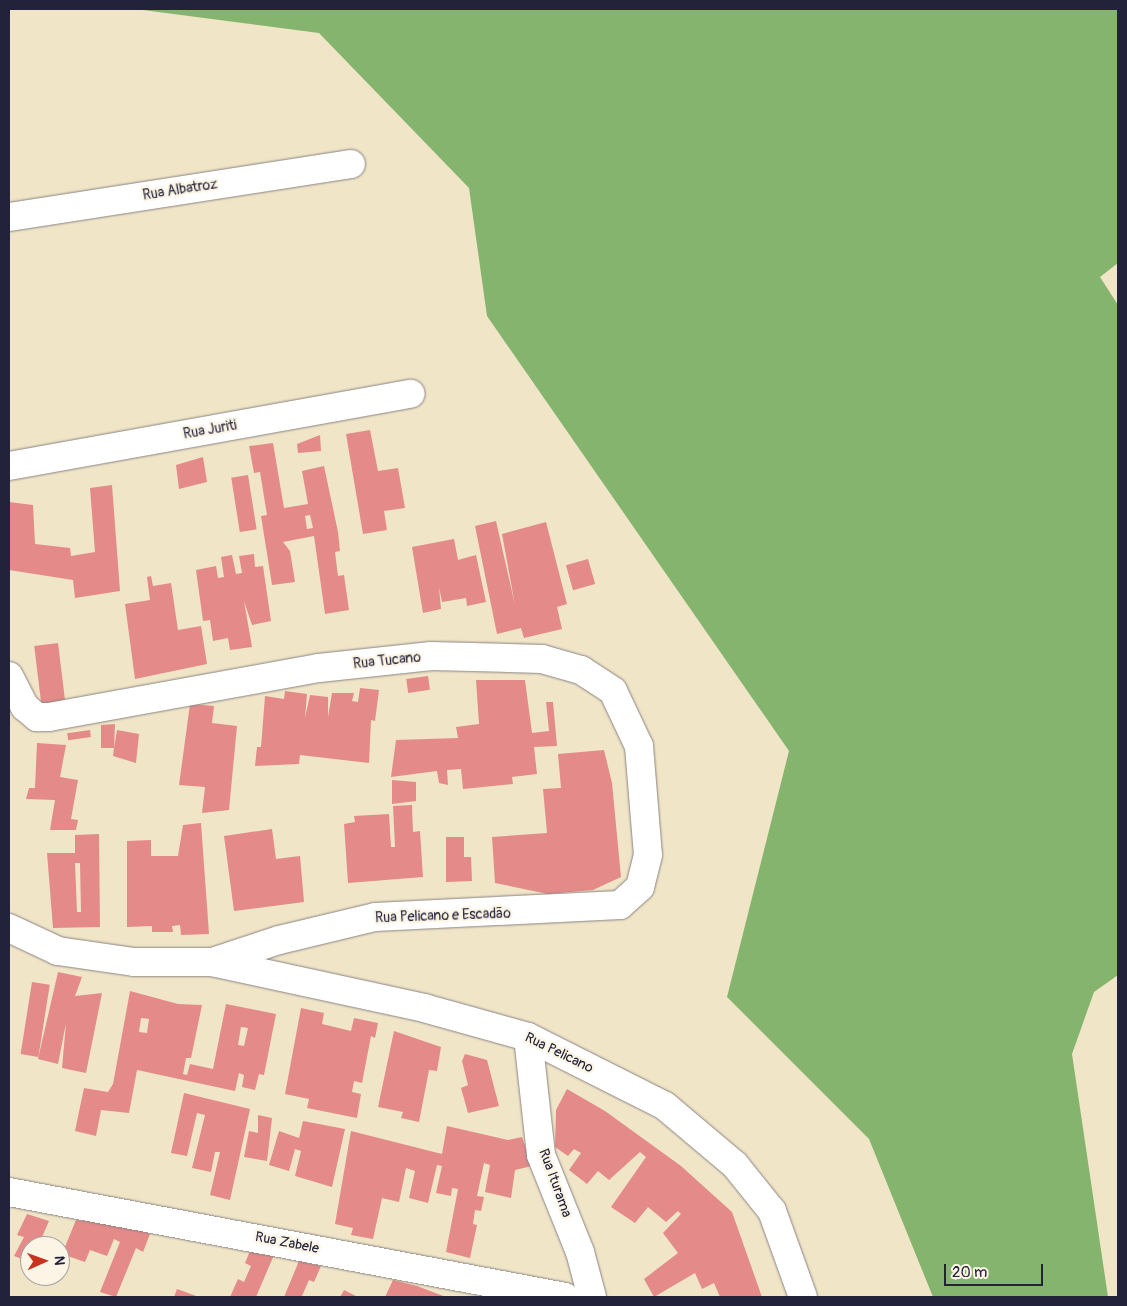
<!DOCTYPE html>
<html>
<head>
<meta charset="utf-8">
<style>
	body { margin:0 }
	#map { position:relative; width:1127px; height:1306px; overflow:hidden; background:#f1e5c8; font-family:Pangolin,sans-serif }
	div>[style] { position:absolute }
	.forest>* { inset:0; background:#84b46d }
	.building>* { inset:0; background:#e48a89; transform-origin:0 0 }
	.roads { filter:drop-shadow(0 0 1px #8a8482) drop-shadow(0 0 1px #8a8482) }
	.street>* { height:28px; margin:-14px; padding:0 14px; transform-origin:14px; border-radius:14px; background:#fff }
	span { translate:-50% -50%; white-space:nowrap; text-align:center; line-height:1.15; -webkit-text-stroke:4.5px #fcf5e5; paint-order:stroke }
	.street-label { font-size:14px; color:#22223b }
	.frame { position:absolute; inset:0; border:10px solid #22223b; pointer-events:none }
	.north { position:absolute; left:20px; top:1236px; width:50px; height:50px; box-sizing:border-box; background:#fcf5e5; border:1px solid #a5a1a1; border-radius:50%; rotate:88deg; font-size:14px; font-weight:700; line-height:20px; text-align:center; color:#22223b }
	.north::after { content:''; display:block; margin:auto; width:18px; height:22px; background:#c8321e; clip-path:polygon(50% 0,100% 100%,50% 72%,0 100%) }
	.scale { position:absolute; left:944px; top:1264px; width:99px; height:22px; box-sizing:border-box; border:2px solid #22223b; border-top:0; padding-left:6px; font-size:15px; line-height:18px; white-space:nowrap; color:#22223b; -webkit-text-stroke:4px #fcf5e5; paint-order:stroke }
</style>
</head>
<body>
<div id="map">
	<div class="forest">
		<i style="clip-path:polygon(135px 9px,1118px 9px,1118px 263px,1100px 277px,1118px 305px,1118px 975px,1094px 992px,1072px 1054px,1108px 1297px,933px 1297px,869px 1139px,727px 997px,789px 751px,487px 316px,469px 188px,319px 33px)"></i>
	</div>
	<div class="building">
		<i style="clip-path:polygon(370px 430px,378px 471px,398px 468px,405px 508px,384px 511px,387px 530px,363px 534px,346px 434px)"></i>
		<i style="clip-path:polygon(320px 435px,321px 451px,298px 453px,297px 444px)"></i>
		<i style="clip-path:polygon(evenodd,273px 443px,284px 508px,308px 504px,302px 471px,324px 466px,338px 532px,340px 551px,335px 552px,338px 576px,344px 575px,349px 610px,325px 614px,314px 536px,283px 542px,290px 551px,295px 582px,272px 585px,261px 516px,267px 515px,260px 472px,254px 473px,249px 446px,273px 443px,310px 515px,313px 528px,307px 529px,305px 516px,310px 515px)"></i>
		<i style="clip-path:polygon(203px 457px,207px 482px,179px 489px,176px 465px)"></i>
		<i style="left:248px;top:475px;width:55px;height:17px;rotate:81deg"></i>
		<i style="clip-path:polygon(112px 485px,120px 591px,75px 598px,73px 580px,9px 570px,9px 502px,33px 505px,35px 544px,70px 548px,71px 556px,95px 552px,90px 488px)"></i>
		<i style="clip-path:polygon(496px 521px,515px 605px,502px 534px,546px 522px,567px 604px,557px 607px,562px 629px,524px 638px,521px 628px,497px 634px,475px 526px)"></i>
		<i style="clip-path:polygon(454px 539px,458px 560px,476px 555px,486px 602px,467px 606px,466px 598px,442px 602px,439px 587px,441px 609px,423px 613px,412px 547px)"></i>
		<i style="clip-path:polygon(254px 554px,255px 567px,263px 566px,271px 621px,252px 625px,244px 601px,252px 647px,230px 650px,228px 638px,213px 641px,210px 620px,203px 621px,196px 570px,216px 566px,218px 578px,224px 577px,221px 557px,232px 555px,236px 574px,242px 573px,239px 556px)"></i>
		<i style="left:588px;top:559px;width:26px;height:23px;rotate:74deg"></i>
		<i style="clip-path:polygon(151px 576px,153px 586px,171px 583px,178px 630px,201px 626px,207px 664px,135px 679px,125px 604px,150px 600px,147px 577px)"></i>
		<i style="left:58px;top:643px;width:60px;height:24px;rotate:83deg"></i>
		<i style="left:428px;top:676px;width:14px;height:22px;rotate:82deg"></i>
		<i style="clip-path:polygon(476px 680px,525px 680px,532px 733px,549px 731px,546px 702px,553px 702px,557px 746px,534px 747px,537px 774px,512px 777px,513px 784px,463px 789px,461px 769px,447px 770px,448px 785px,439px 783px,437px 771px,391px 777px,396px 740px,458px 738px,456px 727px,479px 724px)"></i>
		<i style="clip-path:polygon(360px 688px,379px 690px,375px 721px,371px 720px,369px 763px,300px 755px,299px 764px,255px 766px,257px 747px,261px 747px,265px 696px,284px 699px,285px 691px,307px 694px,305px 718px,310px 695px,328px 697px,328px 717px,332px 693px,354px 693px,352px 701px,358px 702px)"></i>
		<i style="clip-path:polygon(190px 704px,214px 706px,212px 723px,237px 726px,229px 810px,202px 813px,205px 787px,179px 785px)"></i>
		<i style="clip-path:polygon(115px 724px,114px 748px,117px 730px,139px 734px,136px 763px,113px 756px,114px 748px,101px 748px,101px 725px)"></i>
		<i style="left:90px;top:730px;width:7px;height:23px;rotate:82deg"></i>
		<i style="clip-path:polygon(37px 743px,66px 745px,60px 777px,78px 780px,71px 819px,78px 820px,76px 830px,50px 830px,55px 800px,26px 799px,29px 788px,35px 788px)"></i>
		<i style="clip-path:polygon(604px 750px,612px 783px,621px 877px,593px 890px,548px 894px,495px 883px,492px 837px,547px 833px,543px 789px,561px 788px,558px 754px)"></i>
		<i style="clip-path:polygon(392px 780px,416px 782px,416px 801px,392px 804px)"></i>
		<i style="clip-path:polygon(412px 805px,413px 832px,420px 831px,423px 877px,348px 883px,344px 824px,355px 822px,354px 816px,389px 814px,391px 847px,395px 847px,393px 806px)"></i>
		<i style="clip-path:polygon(201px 823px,209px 934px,181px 935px,180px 925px,172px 926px,173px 932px,152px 932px,152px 926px,127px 927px,127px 841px,151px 840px,151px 856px,178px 856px,183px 825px)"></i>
		<i style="clip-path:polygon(272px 829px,276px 859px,300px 856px,304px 902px,234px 911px,224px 836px)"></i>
		<i style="clip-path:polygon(evenodd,99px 834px,100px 927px,53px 928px,47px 853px,75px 853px,75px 835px,99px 834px,75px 863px,80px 863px,81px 912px,77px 912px,75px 863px)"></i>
		<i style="clip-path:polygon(446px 837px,464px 837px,464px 857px,471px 857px,472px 881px,446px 882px)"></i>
		<i style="clip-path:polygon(58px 972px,82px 977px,75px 996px,102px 993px,86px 1073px,62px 1068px,66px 1023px,58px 1064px,38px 1059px)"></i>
		<i style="left:32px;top:982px;width:18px;height:73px;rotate:9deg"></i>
		<i style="clip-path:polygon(evenodd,130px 991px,178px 1004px,202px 1005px,191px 1058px,186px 1058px,183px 1074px,187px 1075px,190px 1064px,213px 1069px,226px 1004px,276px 1014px,264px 1075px,259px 1074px,255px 1090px,242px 1087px,244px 1075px,239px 1073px,235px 1091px,137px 1070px,129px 1113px,101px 1110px,96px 1136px,75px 1131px,84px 1088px,108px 1092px,113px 1084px,130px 991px,141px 1018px,149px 1019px,147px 1033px,139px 1032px,141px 1018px,130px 991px,241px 1027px,248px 1028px,244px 1046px,238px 1045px,241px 1027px)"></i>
		<i style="clip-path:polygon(301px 1008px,324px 1013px,322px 1024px,351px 1031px,354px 1018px,378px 1023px,375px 1038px,371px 1036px,362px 1083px,354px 1081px,352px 1092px,361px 1094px,357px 1118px,307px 1108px,309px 1099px,285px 1094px)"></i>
		<i style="clip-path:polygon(394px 1031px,441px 1047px,437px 1071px,429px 1070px,419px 1122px,401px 1118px,403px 1112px,378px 1107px)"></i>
		<i style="clip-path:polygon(465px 1054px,487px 1060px,499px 1106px,468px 1113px,461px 1088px,468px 1085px,462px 1061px)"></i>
		<i style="clip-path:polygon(567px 1089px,605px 1111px,681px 1166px,732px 1212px,762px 1297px,720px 1297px,714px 1283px,702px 1289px,695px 1273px,654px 1297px,644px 1279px,678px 1253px,663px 1233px,681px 1214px,678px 1211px,666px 1222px,648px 1207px,635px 1223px,611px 1207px,646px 1157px,640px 1152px,609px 1180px,598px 1171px,587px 1184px,569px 1170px,581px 1153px,574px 1149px,568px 1156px,555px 1147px,556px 1110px)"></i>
		<i style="clip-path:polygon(184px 1093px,250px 1109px,230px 1200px,210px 1195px,220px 1152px,215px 1152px,211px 1172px,192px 1168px,205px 1115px,197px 1113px,187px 1156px,171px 1153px)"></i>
		<i style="clip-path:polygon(258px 1115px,272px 1118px,267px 1161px,244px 1157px,249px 1131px,258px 1133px)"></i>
		<i style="clip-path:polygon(303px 1121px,345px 1129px,332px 1187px,295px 1176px,301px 1151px,295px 1149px,289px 1171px,269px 1165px,279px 1131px,299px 1138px)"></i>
		<i style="clip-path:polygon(447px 1126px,508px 1140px,522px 1137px,532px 1166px,515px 1170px,511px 1198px,485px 1192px,490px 1165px,484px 1163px,477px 1196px,484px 1197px,481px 1211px,475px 1210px,473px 1224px,477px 1225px,470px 1258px,446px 1252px,458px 1189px,452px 1188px,451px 1196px,436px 1193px,442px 1166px,437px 1165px,428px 1203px,409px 1198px,415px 1171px,406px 1168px,399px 1202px,382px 1198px,373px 1239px,351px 1235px,353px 1228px,335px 1224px,351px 1131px,442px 1154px)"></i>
		<i style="clip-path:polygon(27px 1214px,49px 1221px,39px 1244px,30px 1246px,30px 1262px,14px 1256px,24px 1237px,17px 1235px)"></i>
		<i style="clip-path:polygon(76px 1220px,127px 1225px,150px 1234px,143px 1252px,136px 1248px,116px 1297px,100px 1292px,120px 1242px,114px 1239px,107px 1256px,90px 1250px,85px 1262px,62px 1254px)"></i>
		<i style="clip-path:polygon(250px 1251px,274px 1255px,256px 1297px,230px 1297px,238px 1279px,244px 1282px,251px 1266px,245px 1263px)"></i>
		<i style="clip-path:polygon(299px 1261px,321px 1266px,314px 1282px,309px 1280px,302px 1296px,306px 1297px,284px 1297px)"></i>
		<i style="clip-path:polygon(393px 1280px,417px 1286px,446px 1297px,385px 1297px)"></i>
		<i style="clip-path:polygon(177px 1289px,199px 1297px,174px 1297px)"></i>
		<i style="clip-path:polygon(344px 1290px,356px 1296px,340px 1297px)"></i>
	</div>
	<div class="roads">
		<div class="street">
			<i style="left:9px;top:217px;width:346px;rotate:-8.8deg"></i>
			<i style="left:9px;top:466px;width:408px;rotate:-10.2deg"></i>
			<i style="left:9px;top:676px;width:35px;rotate:63deg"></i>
			<i style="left:25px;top:707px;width:16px;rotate:40deg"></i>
			<i style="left:37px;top:717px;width:12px"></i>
			<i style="left:49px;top:717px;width:274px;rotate:-10.3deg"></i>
			<i style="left:319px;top:668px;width:113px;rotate:-6.1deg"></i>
			<i style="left:431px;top:656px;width:111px;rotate:1.5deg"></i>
			<i style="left:542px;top:659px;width:41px;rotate:15.8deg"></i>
			<i style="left:581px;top:670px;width:38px;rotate:33deg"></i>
			<i style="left:613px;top:691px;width:61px;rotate:64.7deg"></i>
			<i style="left:639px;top:746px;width:109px;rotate:85.3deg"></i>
			<i style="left:648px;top:855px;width:33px;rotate:104deg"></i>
			<i style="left:640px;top:887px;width:27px;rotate:138deg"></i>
			<i style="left:620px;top:905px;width:245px;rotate:177.2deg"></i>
			<i style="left:375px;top:917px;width:99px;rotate:166.5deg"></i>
			<i style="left:279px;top:940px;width:71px;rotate:161.8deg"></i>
			<i style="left:212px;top:962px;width:78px;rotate:180deg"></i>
			<i style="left:134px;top:962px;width:77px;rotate:-171.8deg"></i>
			<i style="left:58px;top:951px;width:54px;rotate:-154.9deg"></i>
			<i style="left:212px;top:962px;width:217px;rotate:12.2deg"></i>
			<i style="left:424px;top:1008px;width:108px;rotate:15.6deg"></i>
			<i style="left:528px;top:1037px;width:153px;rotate:26.7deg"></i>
			<i style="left:665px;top:1106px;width:92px;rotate:40.1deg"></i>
			<i style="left:735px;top:1165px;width:59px;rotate:51.2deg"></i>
			<i style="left:772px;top:1211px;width:91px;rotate:70.2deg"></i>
			<i style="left:528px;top:1037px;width:119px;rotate:83.7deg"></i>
			<i style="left:541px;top:1155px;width:105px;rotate:68.1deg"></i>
			<i style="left:580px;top:1252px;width:47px;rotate:75.1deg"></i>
			<i style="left:9px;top:1192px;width:566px;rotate:10.69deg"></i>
		</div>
	</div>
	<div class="street-label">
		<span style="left:180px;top:190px;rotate:-9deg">Rua Albatroz</span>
		<span style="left:210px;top:430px;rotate:-10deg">Rua Juriti</span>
		<span style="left:387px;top:661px;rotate:-6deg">Rua Tucano</span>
		<span style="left:443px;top:916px;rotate:-2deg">Rua Pelicano e Escadão</span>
		<span style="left:559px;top:1053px;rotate:26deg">Rua Pelicano</span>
		<span style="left:555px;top:1183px;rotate:70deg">Rua Iturama</span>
		<span style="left:287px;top:1243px;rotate:11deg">Rua Zabele</span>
	</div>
	<div class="frame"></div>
	<div class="north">N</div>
	<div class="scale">20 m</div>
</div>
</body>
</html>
